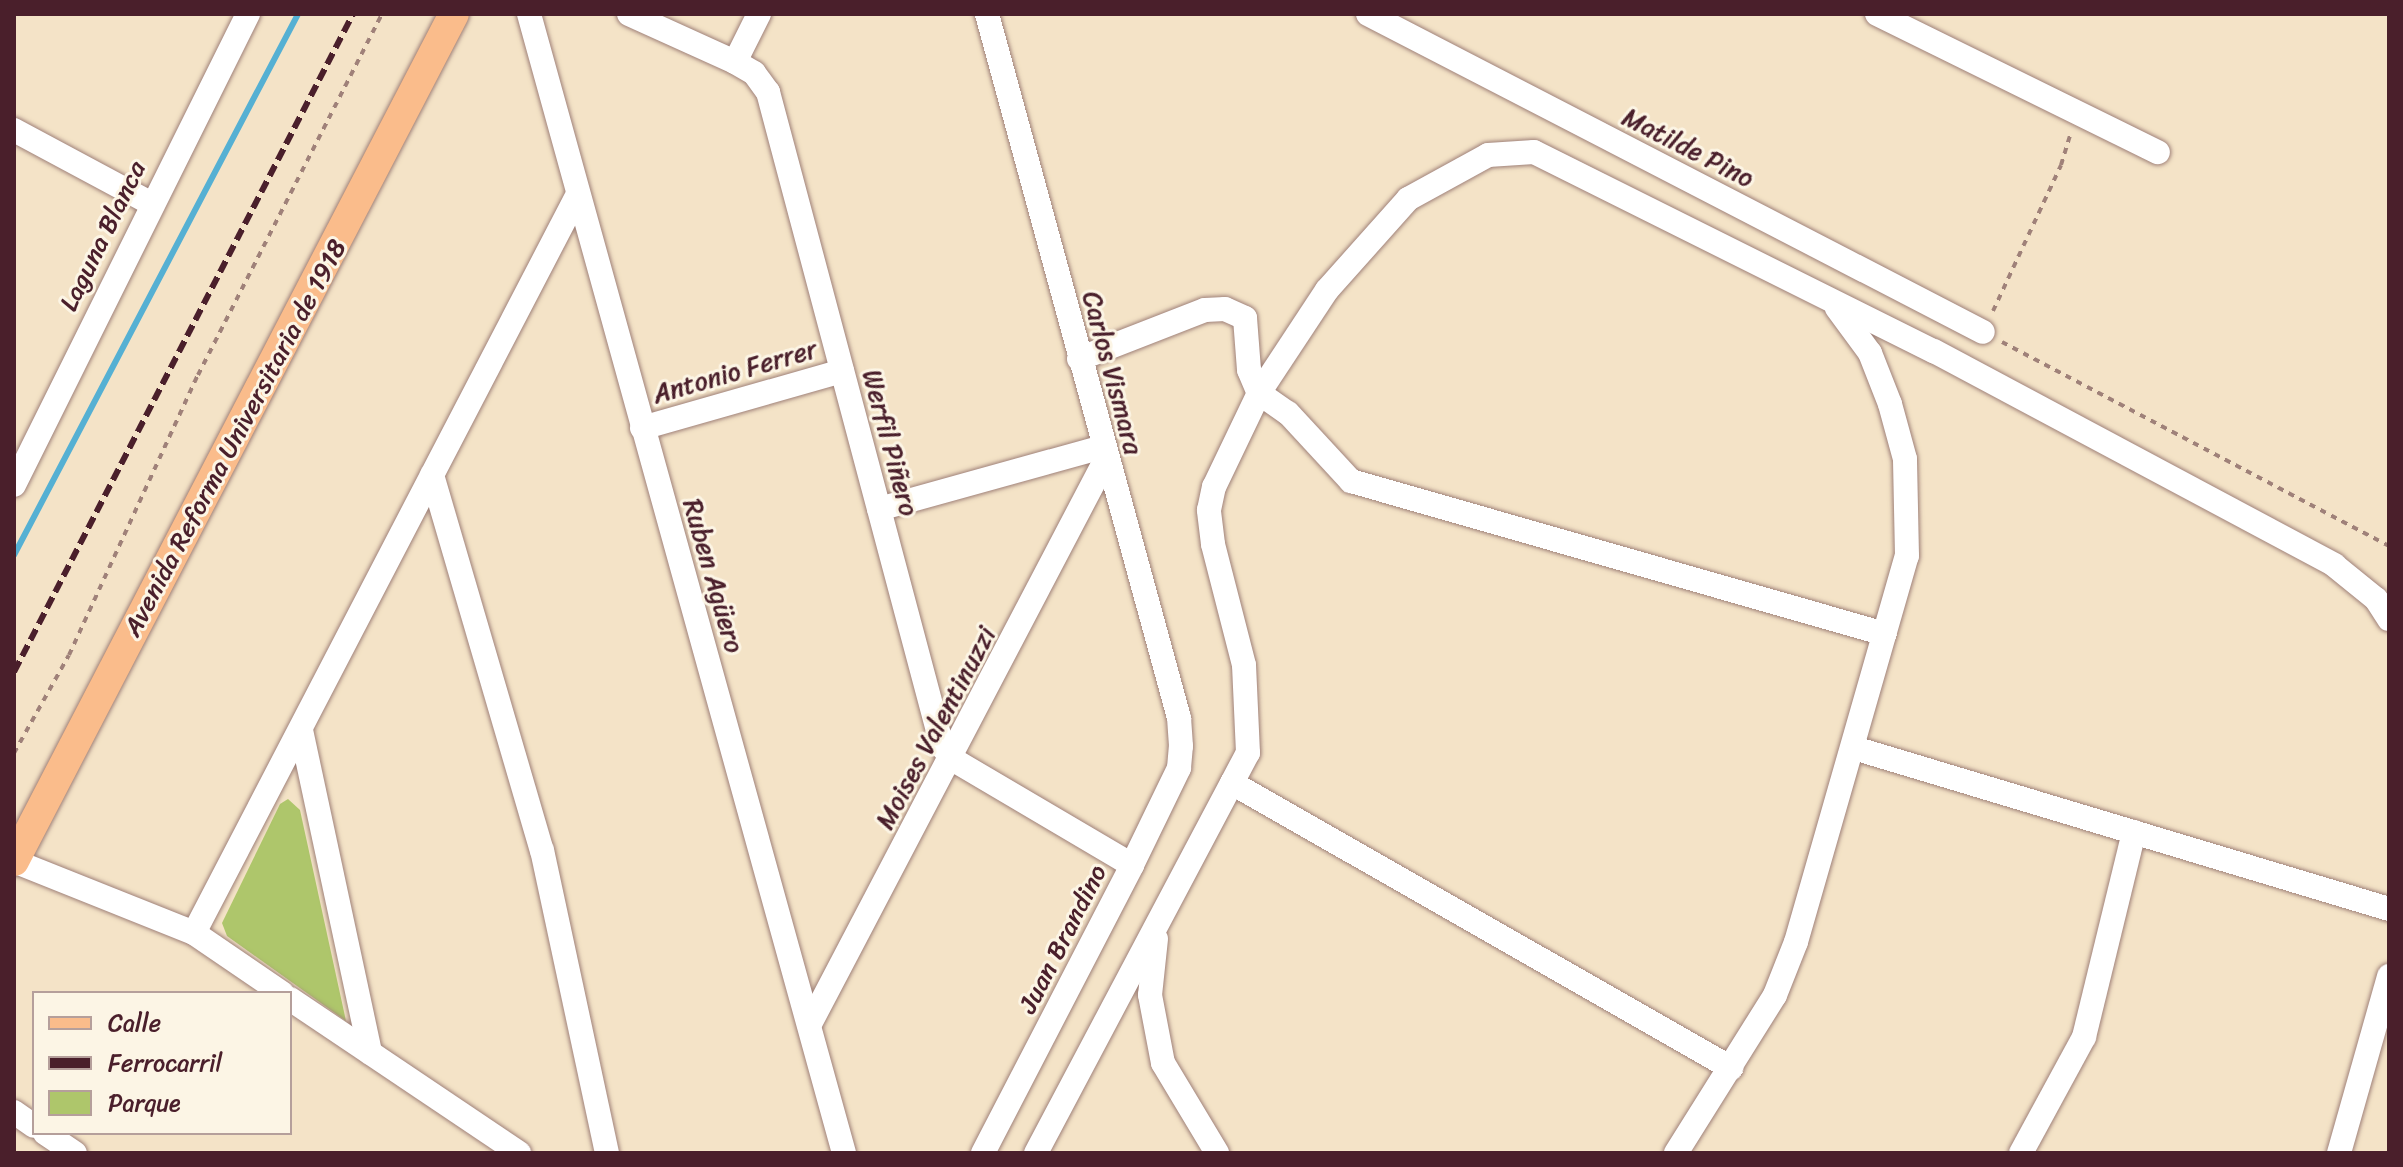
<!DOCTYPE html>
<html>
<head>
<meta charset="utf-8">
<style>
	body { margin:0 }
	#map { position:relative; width:2403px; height:1167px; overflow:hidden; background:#f4e3c7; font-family:Sriracha,sans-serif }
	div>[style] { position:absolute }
	.green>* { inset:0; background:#aec66b }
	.stream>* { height:6px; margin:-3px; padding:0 3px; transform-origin:3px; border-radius:3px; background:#55b0d3 }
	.path>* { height:4px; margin-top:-2px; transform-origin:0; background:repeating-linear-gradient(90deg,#9f8179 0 6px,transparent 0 12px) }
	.roads { filter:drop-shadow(0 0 2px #9f8179) drop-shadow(0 0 2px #9f8179) }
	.minor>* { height:24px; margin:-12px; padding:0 12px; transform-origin:12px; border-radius:12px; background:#fff }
	.major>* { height:30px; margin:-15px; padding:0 15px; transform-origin:15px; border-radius:15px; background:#fabc8b }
	.rail>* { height:6px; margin-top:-3px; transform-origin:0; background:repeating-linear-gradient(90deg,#4a1f2b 0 12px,transparent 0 18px) }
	span { translate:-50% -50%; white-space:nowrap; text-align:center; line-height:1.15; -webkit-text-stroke:6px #fcf5e5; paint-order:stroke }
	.street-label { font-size:26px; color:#4a1f2b }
	.frame { position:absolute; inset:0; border:16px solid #4a1f2b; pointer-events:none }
	.legend { position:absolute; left:32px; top:991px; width:260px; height:144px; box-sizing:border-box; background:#fcf5e5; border:2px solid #b59f9b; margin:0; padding:10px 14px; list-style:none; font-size:24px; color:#4a1f2b }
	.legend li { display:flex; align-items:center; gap:16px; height:40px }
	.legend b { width:40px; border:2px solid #b59f9b }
</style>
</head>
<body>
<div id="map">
	<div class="green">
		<i style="clip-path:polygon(288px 799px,300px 810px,346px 1021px,227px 936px,222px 923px,280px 804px)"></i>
	</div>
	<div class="stream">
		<i style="left:14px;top:555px;width:611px;rotate:-62.3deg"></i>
	</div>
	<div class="path">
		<i style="left:1993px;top:311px;width:161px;rotate:-65deg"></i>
		<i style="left:2061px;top:165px;width:34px;rotate:-73deg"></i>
		<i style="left:2002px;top:342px;width:437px;rotate:27.8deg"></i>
		<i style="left:14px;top:753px;width:112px;rotate:-60.7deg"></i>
		<i style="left:69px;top:655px;width:308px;rotate:-65.3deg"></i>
		<i style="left:198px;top:375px;width:405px;rotate:-63deg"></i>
	</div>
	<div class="roads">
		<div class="minor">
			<i style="left:529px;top:14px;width:1182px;rotate:74.54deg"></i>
			<i style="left:629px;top:14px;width:116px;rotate:24.4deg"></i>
			<i style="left:735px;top:62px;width:22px;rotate:30deg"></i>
			<i style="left:754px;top:73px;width:24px;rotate:54deg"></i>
			<i style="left:768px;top:92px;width:677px;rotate:75.1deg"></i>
			<i style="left:942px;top:746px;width:16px;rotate:52deg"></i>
			<i style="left:952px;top:759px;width:209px;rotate:30.5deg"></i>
			<i style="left:1368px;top:14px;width:692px;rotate:27.34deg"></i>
			<i style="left:1877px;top:14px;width:313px;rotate:26.2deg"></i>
			<i style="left:735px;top:62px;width:54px;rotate:-63.4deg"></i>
			<i style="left:14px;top:130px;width:154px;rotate:28.2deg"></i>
			<i style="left:1079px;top:359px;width:135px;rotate:-21.3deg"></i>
			<i style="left:1205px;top:310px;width:20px;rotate:-3deg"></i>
			<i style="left:1225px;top:309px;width:22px;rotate:24deg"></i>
			<i style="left:1245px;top:318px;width:52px;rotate:85.6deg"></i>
			<i style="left:1249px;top:370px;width:25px;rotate:67deg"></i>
			<i style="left:1259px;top:393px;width:35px;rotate:35deg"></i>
			<i style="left:1288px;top:413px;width:93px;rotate:47.2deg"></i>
			<i style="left:1351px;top:481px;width:555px;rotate:15.99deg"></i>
			<i style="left:642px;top:428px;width:208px;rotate:-15.9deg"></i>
			<i style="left:432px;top:475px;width:391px;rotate:73.7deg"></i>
			<i style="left:542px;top:850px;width:310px;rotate:77.9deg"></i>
			<i style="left:14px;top:485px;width:526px;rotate:-63.58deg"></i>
			<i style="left:879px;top:509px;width:232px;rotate:-15.5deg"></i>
			<i style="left:301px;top:730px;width:330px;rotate:77.9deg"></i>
			<i style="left:1854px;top:748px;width:559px;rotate:16.75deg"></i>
			<i style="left:1232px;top:783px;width:575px;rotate:29.73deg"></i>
			<i style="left:14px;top:861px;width:194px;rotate:21.8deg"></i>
			<i style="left:194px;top:933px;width:107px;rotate:34.3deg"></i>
			<i style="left:194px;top:933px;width:833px;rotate:-62.54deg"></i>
			<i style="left:1156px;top:939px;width:56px;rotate:96.1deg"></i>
			<i style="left:1150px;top:995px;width:69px;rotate:79.2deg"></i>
			<i style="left:1163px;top:1063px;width:105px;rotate:59deg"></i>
			<i style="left:290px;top:999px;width:276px;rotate:33.9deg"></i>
			<i style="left:811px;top:1022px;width:636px;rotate:-62.35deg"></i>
			<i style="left:14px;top:1112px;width:24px;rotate:35deg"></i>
			<i style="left:45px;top:1133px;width:36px;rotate:34deg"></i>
			<i style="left:983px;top:1153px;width:324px;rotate:-62.6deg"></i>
			<i style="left:1132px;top:865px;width:108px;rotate:-64.1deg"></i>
			<i style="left:1179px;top:768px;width:22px;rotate:-85deg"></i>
			<i style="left:1181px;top:746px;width:28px;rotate:-94deg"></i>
			<i style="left:1179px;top:718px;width:730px;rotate:-105.26deg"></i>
			<i style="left:1036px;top:1153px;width:453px;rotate:-62.1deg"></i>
			<i style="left:1248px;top:753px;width:88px;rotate:-92.6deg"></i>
			<i style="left:1244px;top:665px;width:125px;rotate:-104.4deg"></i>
			<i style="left:1213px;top:544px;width:34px;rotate:-97deg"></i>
			<i style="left:1209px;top:510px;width:24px;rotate:-78deg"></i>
			<i style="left:1214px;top:487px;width:104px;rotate:-64.4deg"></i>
			<i style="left:1259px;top:393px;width:123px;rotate:-56.6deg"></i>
			<i style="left:1327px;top:290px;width:122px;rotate:-48.3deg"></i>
			<i style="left:1408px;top:199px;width:91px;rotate:-28.8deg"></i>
			<i style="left:1488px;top:155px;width:46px;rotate:-3.7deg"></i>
			<i style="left:1534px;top:152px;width:447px;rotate:26.5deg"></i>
			<i style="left:1934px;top:351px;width:454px;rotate:28.1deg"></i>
			<i style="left:2334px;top:565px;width:54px;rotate:39deg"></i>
			<i style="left:2376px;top:599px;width:24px;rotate:57deg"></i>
			<i style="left:1676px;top:1153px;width:186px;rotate:-57.9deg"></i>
			<i style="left:1775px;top:995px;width:57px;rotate:-68.4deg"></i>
			<i style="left:1796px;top:942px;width:402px;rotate:-74deg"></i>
			<i style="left:1907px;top:556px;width:97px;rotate:-91.2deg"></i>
			<i style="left:1905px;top:459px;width:57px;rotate:-105.3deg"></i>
			<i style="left:1890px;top:404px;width:55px;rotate:-111.4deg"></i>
			<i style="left:1870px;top:353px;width:56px;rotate:-126.3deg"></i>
			<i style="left:2021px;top:1153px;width:132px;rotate:-61.5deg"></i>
			<i style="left:2084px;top:1037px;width:211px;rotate:-76.3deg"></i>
			<i style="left:2339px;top:1153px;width:184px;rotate:-74.2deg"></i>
		</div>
		<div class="major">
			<i style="left:14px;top:861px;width:954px;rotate:-62.55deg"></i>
		</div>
	</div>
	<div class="rail">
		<i style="left:14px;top:672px;width:740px;rotate:-62.74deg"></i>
	</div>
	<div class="street-label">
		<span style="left:1688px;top:148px;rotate:27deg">Matilde Pino</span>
		<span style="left:103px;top:236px;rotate:-64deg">Laguna Blanca</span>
		<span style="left:735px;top:372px;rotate:-16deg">Antonio Ferrer</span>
		<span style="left:1112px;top:373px;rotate:75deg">Carlos Vismara</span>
		<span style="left:235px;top:438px;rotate:-62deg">Avenida Reforma Universitaria de 1918</span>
		<span style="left:890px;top:443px;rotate:75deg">Werfil Piñero</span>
		<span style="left:713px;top:576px;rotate:74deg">Ruben Agüero</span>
		<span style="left:936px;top:728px;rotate:-62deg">Moises Valentinuzzi</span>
		<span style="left:1063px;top:939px;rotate:-63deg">Juan Brandino</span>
	</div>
	<div class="frame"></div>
	<ul class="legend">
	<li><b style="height:10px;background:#fabc8b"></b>Calle</li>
	<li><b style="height:10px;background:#4a1f2b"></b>Ferrocarril</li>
	<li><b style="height:22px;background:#aec66b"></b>Parque</li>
	</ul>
</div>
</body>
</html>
